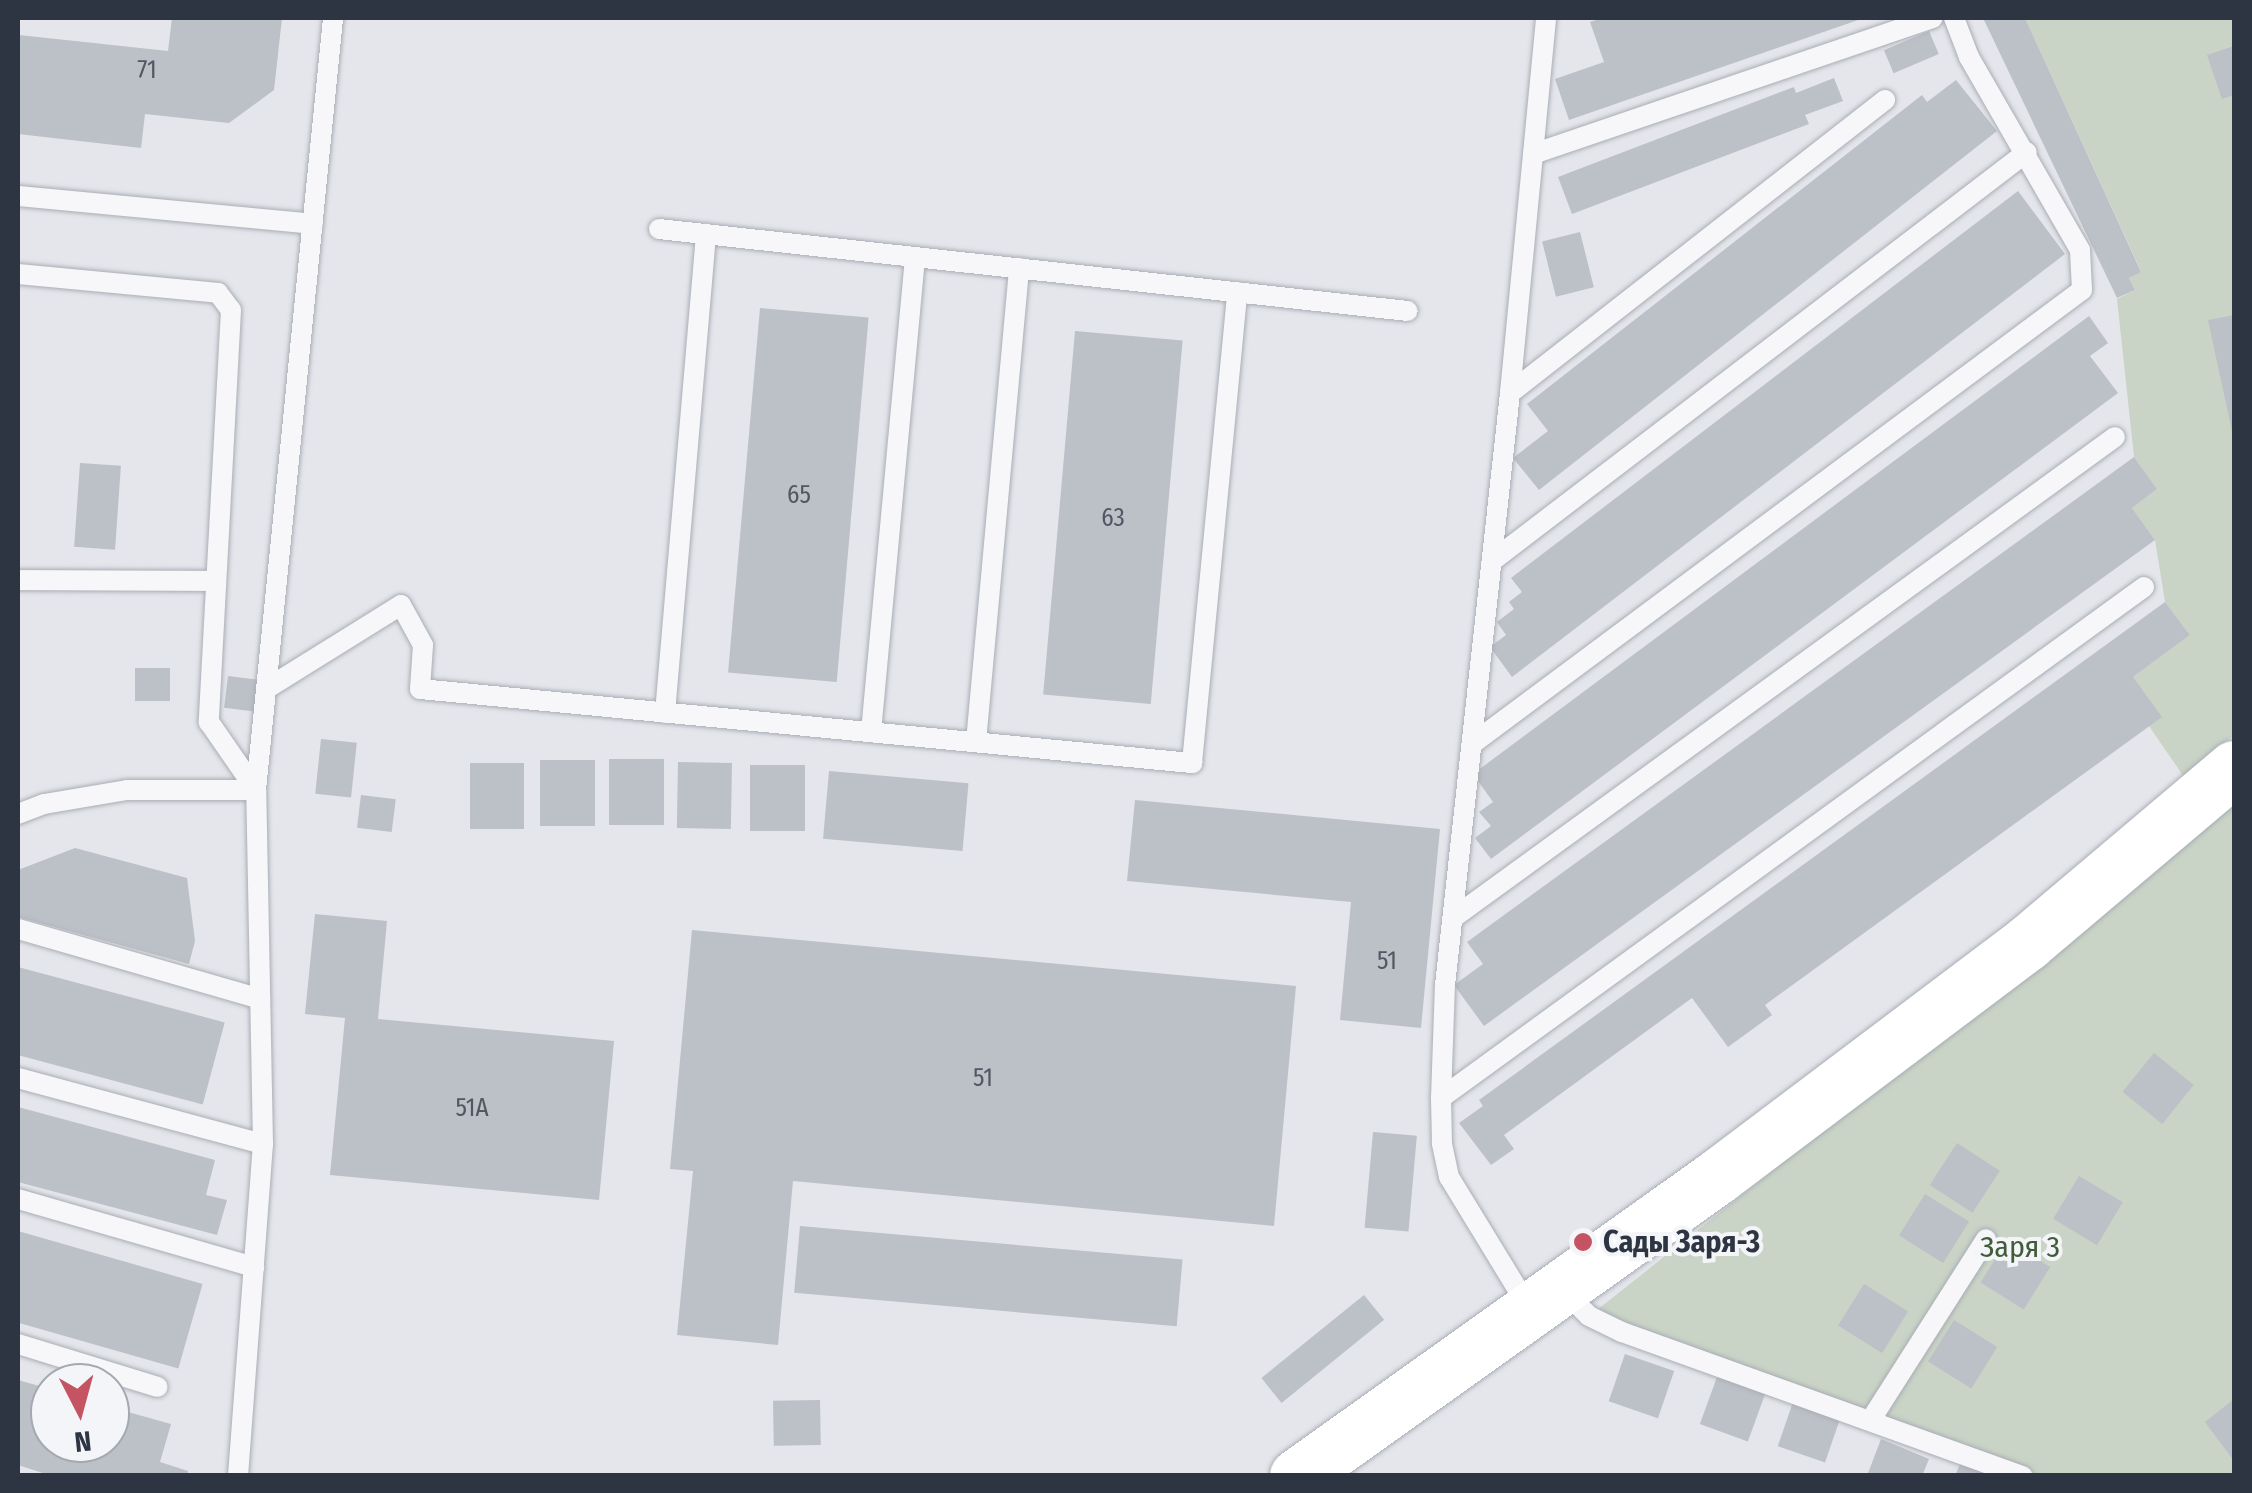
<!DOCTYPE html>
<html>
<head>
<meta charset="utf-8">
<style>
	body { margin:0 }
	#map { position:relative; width:2252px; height:1493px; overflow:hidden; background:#e4e6eb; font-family:"Fira Sans Condensed",sans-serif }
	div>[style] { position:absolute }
	.green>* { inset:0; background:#c9d4c6 }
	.building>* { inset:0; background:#bcc0c7; transform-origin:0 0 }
	.roads { filter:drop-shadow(0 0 2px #a9adb5) drop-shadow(0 0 2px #a9adb5) }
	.lane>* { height:20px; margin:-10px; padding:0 10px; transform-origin:10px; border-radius:10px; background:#f7f7f9 }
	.secondary>* { height:55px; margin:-27.5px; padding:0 27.5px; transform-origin:27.5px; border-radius:27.5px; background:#fff }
	.dots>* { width:28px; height:28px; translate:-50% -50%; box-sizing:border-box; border:5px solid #f4f5f8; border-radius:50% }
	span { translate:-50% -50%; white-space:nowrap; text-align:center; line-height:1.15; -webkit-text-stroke:8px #f4f5f8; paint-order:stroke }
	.number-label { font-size:25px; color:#515763 }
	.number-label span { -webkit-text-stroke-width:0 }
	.poi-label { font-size:30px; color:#2d3442; font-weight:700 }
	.left { translate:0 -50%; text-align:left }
	.park-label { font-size:30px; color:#405d3b }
	.frame { position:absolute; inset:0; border:20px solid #2d3442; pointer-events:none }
	.north { position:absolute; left:30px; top:1363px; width:100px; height:100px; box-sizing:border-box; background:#f4f5f8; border:2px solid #a4a8af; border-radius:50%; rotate:174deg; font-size:28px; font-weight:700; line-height:40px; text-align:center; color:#2d3442 }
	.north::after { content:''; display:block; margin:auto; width:35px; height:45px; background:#c55462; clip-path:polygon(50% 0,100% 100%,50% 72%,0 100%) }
</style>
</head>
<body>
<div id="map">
	<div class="green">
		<i style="clip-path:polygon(2025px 18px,2234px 18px,2234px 735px,2184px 777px,2149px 726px,2133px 677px,2190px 635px,2165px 602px,2155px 540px,2132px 508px,2157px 489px,2134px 457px,2117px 299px,2135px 290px,2129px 278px,2141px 271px)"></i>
		<i style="clip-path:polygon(2234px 784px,2234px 1475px,2014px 1475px,1587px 1318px,1903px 1067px)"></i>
	</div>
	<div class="building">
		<i style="clip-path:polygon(172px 18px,282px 18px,274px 90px,229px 123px,145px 114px,141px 148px,18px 134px,19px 35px,168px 51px)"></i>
		<i style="clip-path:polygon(1602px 18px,1864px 18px,1569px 120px,1555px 79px,1604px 62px,1590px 22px)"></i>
		<i style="clip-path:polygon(1983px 18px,2025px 18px,2141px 272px,2129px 278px,2135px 290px,2117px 298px)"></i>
		<i style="left:1929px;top:31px;width:25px;height:49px;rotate:67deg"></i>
		<i style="clip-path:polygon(2234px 46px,2234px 95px,2222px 99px,2207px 55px)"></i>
		<i style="clip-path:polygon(1834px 78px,1843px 101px,1805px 115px,1809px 124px,1572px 214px,1558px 177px,1794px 87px,1796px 93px)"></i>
		<i style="clip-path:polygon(1956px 80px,1997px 131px,1539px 490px,1513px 458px,1548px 431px,1527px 404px,1922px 95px,1927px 102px)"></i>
		<i style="clip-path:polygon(2018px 191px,2065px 254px,1512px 677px,1490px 647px,1506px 635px,1497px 622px,1514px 609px,1509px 602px,1522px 592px,1511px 578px)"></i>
		<i style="left:1580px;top:232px;width:57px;height:39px;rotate:76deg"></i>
		<i style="left:760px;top:308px;width:109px;height:366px;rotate:5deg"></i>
		<i style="clip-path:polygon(2234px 315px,2234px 436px,2233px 436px,2208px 320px)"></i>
		<i style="clip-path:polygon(2089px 316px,2108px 343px,2090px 356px,2118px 393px,1491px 859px,1475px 838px,1491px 826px,1479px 812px,1493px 802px,1473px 774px)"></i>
		<i style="left:1075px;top:331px;width:108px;height:365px;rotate:5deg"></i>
		<i style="clip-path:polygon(2134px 457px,2157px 489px,2132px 508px,2155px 540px,1484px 1026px,1454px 985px,1483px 964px,1467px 942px)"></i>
		<i style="left:80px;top:463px;width:41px;height:84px;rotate:4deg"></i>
		<i style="clip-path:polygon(2165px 602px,2190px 635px,2133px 677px,2162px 717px,1765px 1005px,1772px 1015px,1728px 1047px,1692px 998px,1504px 1135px,1514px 1149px,1491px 1165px,1459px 1123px,1483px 1106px,1479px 1100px)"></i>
		<i style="left:135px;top:668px;width:35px;height:33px"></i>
		<i style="left:228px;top:676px;width:33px;height:32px;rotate:7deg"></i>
		<i style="left:321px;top:739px;width:36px;height:55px;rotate:6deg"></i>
		<i style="left:609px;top:759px;width:55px;height:66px"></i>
		<i style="left:540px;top:760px;width:55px;height:66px"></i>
		<i style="left:678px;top:762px;width:54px;height:66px;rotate:1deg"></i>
		<i style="left:470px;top:763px;width:54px;height:66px"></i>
		<i style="left:750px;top:765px;width:55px;height:66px"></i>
		<i style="left:829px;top:771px;width:140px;height:68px;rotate:5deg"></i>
		<i style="left:361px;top:795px;width:35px;height:33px;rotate:7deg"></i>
		<i style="clip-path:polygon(1135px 800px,1440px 829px,1421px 1028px,1340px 1020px,1351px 902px,1127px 881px)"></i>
		<i style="clip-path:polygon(75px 848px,187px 878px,195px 941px,189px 964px,18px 917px,18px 870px)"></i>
		<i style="clip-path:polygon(315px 914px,387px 921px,378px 1019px,614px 1041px,599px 1200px,330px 1175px,345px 1018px,305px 1014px)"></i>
		<i style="clip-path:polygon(692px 930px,1296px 986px,1274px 1226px,793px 1181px,778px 1345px,677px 1335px,693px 1171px,670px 1169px)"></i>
		<i style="left:18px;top:967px;width:214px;height:85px;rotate:15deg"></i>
		<i style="left:2154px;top:1053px;width:51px;height:50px;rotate:39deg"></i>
		<i style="clip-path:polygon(18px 1107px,215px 1160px,206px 1195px,227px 1200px,217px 1235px,18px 1182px)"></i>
		<i style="left:1373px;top:1132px;width:44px;height:96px;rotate:5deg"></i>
		<i style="left:1957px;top:1143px;width:51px;height:50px;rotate:33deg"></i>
		<i style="left:2079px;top:1176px;width:51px;height:50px;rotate:31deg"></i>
		<i style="left:1925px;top:1194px;width:52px;height:49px;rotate:32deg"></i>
		<i style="left:800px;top:1226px;width:384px;height:67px;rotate:5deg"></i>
		<i style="left:18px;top:1231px;width:192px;height:88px;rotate:16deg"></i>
		<i style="left:2007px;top:1240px;width:51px;height:50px;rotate:32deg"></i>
		<i style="left:1864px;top:1284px;width:52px;height:49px;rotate:32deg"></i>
		<i style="left:1364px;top:1295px;width:32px;height:132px;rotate:51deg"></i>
		<i style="left:1954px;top:1320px;width:51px;height:49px;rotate:32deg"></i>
		<i style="left:1625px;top:1354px;width:52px;height:50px;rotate:19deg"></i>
		<i style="left:1717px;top:1377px;width:51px;height:50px;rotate:20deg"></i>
		<i style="clip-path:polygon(18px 1380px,50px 1389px,50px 1443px,110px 1443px,110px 1407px,171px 1424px,160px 1462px,188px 1471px,187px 1476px,52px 1476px,18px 1465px)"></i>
		<i style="left:1794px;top:1399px;width:50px;height:50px;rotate:19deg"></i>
		<i style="clip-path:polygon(2234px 1399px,2234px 1461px,2205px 1422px)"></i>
		<i style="left:820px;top:1400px;width:45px;height:47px;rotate:89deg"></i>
		<i style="clip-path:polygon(1881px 1439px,1929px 1459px,1922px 1476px,1867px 1476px)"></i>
		<i style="clip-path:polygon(1960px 1464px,1989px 1475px,1989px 1476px,1955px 1476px)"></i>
	</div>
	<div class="roads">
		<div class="lane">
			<i style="left:1533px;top:154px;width:422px;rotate:-18.8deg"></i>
			<i style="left:18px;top:196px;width:296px;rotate:5.4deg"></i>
			<i style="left:659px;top:229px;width:753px;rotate:6.25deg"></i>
			<i style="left:18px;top:274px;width:201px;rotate:5.4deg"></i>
			<i style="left:218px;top:293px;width:21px;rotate:53deg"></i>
			<i style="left:231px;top:310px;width:413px;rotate:93.1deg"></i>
			<i style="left:209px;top:722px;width:83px;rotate:55.3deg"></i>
			<i style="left:256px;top:790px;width:129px;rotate:180deg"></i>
			<i style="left:127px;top:790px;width:84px;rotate:170.4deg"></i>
			<i style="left:44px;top:804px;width:28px;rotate:159deg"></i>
			<i style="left:1510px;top:393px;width:476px;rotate:-38deg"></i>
			<i style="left:1492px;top:561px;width:673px;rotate:-37.4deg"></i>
			<i style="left:18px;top:580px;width:198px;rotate:0.3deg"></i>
			<i style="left:266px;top:689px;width:159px;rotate:-31.9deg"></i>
			<i style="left:401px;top:605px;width:46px;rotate:61.2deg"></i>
			<i style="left:423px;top:645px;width:44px;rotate:93.9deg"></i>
			<i style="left:420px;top:689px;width:776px;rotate:5.48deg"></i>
			<i style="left:1192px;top:763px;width:473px;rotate:-84.5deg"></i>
			<i style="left:665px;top:713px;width:481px;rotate:-85.1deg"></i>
			<i style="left:871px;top:732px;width:477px;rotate:-84.7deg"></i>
			<i style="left:976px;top:742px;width:476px;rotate:-84.8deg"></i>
			<i style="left:1472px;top:744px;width:760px;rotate:-36.66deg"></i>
			<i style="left:2082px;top:290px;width:40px;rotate:-92.9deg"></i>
			<i style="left:2080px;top:250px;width:223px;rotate:-119.9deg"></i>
			<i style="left:1969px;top:57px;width:42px;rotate:-111deg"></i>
			<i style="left:1453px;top:918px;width:818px;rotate:-36deg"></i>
			<i style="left:18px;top:929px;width:252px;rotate:16.1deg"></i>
			<i style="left:18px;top:1078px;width:254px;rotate:15.1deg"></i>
			<i style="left:1441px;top:1098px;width:869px;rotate:-36.01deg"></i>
			<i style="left:18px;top:1199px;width:246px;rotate:16.1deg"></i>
			<i style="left:1562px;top:1289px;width:38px;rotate:45deg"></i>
			<i style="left:1589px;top:1316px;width:37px;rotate:26deg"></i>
			<i style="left:1622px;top:1332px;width:426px;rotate:19.8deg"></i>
			<i style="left:1529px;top:1308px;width:153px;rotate:-121.4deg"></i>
			<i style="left:1449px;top:1177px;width:35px;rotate:-102deg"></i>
			<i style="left:1442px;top:1143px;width:45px;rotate:-91.3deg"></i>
			<i style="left:1441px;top:1098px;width:113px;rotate:-88deg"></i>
			<i style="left:1445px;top:985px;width:596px;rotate:-83.73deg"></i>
			<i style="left:1510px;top:393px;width:377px;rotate:-84.5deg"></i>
			<i style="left:18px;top:1344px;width:146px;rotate:17.1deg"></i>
			<i style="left:1872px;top:1418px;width:212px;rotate:-57.5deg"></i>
			<i style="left:238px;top:1476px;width:333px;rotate:-85.7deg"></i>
			<i style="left:263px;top:1144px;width:354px;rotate:-91.1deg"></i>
			<i style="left:256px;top:790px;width:776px;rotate:-84.3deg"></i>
		</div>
		<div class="secondary">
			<i style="left:1297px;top:1476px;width:517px;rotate:-35.47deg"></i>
			<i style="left:1718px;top:1176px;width:387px;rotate:-37deg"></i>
			<i style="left:2027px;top:943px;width:271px;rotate:-40.2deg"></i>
		</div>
	</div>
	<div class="dots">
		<i style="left:1583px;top:1242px;background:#c55462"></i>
	</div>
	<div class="number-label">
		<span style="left:147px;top:70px">71</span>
		<span style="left:799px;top:495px">65</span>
		<span style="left:1113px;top:518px">63</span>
		<span style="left:1387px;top:961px">51</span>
		<span style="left:983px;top:1078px">51</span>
		<span style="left:472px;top:1108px">51А</span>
	</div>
	<div class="poi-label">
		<span class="left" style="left:1603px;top:1242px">Сады Заря-3</span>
	</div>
	<div class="park-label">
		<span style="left:2020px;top:1247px">Заря 3</span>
	</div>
	<div class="frame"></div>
	<div class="north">N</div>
</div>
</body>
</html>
